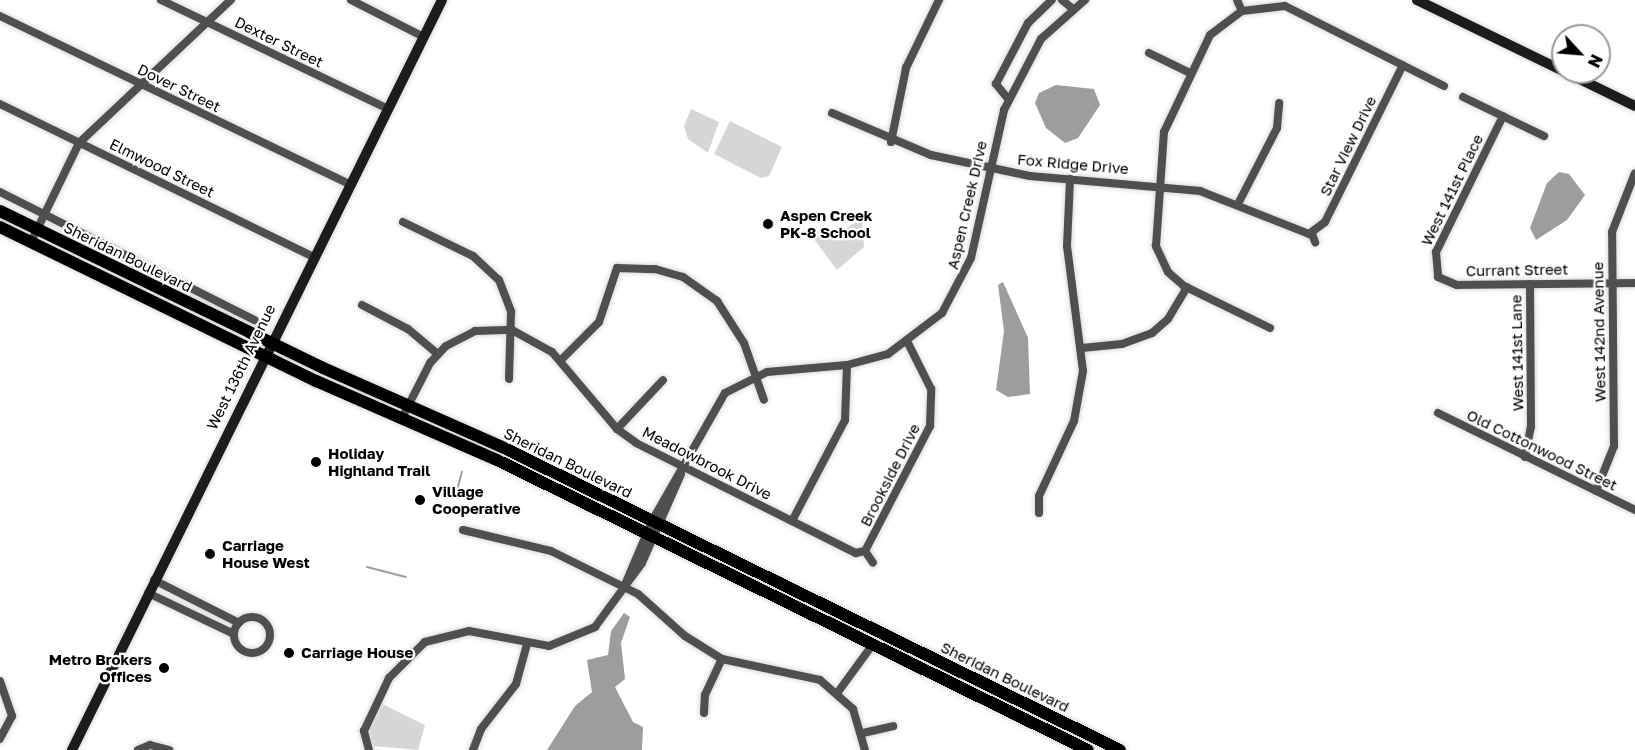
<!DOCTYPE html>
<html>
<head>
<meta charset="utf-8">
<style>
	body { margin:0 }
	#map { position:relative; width:1635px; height:750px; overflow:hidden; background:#fff; font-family:"Golos Text",sans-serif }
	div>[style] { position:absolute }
	.green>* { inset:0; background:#d6d6d6 }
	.water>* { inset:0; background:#9d9d9d }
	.stream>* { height:2px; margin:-1px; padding:0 1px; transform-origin:1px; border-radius:1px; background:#9d9d9d }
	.roads { filter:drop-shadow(0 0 2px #dbdbdb) drop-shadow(0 0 2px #dbdbdb) }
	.street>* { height:8px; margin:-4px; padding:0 4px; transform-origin:4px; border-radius:4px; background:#4f4f4f }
	.street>.ring { margin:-4px; padding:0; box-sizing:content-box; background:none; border:8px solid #4f4f4f; border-radius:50% }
	.secondary>* { height:10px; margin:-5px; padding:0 5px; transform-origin:5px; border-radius:5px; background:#1c1c1c }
	.primary>* { height:12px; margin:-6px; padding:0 6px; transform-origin:6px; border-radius:6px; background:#000 }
	.dots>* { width:16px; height:16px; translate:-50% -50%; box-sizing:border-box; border:3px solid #fff; border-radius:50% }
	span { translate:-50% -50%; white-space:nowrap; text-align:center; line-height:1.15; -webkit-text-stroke:4.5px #fff; paint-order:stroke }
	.street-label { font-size:15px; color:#000 }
	.poi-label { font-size:15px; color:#000; font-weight:700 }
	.left { translate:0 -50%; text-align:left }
	.right { translate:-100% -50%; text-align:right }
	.north { position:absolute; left:1551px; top:24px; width:60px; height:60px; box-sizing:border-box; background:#fff; border:2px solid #999; border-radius:50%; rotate:116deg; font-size:16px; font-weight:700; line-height:24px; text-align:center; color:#000 }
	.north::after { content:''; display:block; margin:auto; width:21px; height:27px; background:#000; clip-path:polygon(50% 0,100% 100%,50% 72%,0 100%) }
</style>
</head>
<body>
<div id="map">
	<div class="green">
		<i style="clip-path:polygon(691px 109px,719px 122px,708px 153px,688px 139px,684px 126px)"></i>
		<i style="clip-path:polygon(730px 121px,782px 147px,769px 176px,761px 178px,714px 154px)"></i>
		<i style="clip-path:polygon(862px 218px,864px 247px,837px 270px,811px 235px,822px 228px,842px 231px)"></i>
		<i style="clip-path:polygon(382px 704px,425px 725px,418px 750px,373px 746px,368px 733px)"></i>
	</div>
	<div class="water">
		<i style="clip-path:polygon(1056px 85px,1094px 89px,1100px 105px,1078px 138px,1065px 143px,1046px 128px,1035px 103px,1039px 93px)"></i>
		<i style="clip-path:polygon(1559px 172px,1569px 174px,1585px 195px,1567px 220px,1536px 240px,1530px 228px,1547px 183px)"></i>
		<i style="clip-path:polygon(1003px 282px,1028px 338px,1030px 394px,1008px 397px,996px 390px,1004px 331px,998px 285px)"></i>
		<i style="clip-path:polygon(624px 613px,630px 617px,621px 643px,625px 679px,615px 687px,633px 722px,643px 727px,642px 750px,547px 750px,575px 706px,592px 692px,587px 660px,608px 655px,611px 631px)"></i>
	</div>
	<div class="stream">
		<i style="left:456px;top:494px;width:23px;rotate:-75deg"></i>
		<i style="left:367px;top:567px;width:40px;rotate:14.4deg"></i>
	</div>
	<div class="roads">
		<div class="street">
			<i style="left:161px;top:0;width:250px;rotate:25.6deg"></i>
			<i style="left:351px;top:0;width:80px;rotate:26.9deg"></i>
			<i style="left:1062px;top:0;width:14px;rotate:39deg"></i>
			<i style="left:1237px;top:0;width:12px;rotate:66deg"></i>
			<i style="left:0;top:16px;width:385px;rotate:25.7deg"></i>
			<i style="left:1149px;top:53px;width:46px;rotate:26deg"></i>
			<i style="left:1463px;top:97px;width:90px;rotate:25.7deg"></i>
			<i style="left:1009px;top:100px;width:21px;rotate:-129deg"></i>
			<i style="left:996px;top:84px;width:69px;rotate:-62.3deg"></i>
			<i style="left:1028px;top:23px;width:33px;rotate:-44deg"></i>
			<i style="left:0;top:104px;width:347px;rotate:26deg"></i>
			<i style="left:832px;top:113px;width:108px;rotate:23deg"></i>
			<i style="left:931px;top:155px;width:101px;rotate:12deg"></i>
			<i style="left:1030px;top:176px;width:171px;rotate:5deg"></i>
			<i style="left:1200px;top:191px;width:117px;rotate:21.5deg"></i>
			<i style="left:1309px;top:234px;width:20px;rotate:-37deg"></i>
			<i style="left:1325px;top:222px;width:175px;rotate:-63.6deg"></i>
			<i style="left:1503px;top:116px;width:152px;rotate:116.2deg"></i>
			<i style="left:1436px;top:252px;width:25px;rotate:85deg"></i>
			<i style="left:1438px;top:277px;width:21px;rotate:23deg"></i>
			<i style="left:1457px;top:285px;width:178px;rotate:-0.6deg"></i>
			<i style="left:891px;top:142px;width:76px;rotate:-78.5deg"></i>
			<i style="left:906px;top:68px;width:76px;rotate:-64.1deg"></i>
			<i style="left:0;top:192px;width:285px;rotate:26.7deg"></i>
			<i style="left:1238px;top:204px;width:85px;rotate:-62.8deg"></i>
			<i style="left:1277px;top:128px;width:25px;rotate:-85deg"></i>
			<i style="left:403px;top:222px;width:78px;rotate:25.9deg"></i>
			<i style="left:473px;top:256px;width:35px;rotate:43deg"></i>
			<i style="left:499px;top:280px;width:34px;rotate:69deg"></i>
			<i style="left:511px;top:312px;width:67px;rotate:91.7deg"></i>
			<i style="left:1312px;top:234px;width:9px;rotate:69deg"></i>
			<i style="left:31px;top:242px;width:110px;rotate:-64.1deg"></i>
			<i style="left:79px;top:143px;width:209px;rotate:-43.3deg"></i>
			<i style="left:362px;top:305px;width:52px;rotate:27.6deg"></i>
			<i style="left:408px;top:329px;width:39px;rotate:40deg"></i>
			<i style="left:1270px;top:328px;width:96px;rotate:-154deg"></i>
			<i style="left:1184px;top:286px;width:21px;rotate:-139deg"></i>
			<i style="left:1168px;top:272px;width:29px;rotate:-115deg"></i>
			<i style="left:1156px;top:246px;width:114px;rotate:-86deg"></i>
			<i style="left:1164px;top:132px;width:107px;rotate:-64.6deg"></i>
			<i style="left:1210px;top:35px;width:40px;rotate:-37deg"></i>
			<i style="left:1242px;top:11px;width:43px;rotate:-6.6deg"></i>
			<i style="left:1285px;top:6px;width:178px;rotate:26.7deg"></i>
			<i style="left:1082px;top:348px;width:40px;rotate:-5.7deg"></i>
			<i style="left:1122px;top:344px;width:32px;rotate:-20deg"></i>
			<i style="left:1152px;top:333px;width:21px;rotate:-41deg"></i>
			<i style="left:1168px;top:319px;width:37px;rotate:-59deg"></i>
			<i style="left:560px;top:361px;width:55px;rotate:-45deg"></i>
			<i style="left:599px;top:322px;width:57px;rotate:-71.6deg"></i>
			<i style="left:617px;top:268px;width:38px;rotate:2deg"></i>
			<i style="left:655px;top:269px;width:29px;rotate:16deg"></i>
			<i style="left:683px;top:277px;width:42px;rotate:35.2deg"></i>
			<i style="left:717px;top:301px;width:50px;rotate:57.3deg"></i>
			<i style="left:744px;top:343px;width:60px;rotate:70.7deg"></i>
			<i style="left:1438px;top:413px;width:220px;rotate:26.2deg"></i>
			<i style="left:402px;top:418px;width:62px;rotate:-63deg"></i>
			<i style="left:430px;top:363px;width:23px;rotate:-47deg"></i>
			<i style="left:446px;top:346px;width:33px;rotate:-27deg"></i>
			<i style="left:475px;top:331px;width:37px;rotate:-2deg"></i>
			<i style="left:512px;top:330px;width:46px;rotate:28.8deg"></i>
			<i style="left:552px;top:352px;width:101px;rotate:49.8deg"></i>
			<i style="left:617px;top:429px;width:24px;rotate:36deg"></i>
			<i style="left:636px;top:443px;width:246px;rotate:26.6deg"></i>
			<i style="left:856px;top:553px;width:9px;rotate:-13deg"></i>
			<i style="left:617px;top:429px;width:67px;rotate:-46.8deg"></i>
			<i style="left:1525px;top:457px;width:31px;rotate:-79deg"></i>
			<i style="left:1531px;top:427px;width:143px;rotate:-90.4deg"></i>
			<i style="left:1596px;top:491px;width:48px;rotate:-68.2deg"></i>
			<i style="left:1614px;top:446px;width:214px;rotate:-90.5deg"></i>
			<i style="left:1612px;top:232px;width:63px;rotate:-68.7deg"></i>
			<i style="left:1039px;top:513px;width:17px;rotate:-90deg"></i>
			<i style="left:1039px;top:496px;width:83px;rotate:-65deg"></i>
			<i style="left:1074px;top:421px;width:51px;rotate:-79.8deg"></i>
			<i style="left:1083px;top:371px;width:126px;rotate:-97.3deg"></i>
			<i style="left:1067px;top:246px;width:67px;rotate:-87.4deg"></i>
			<i style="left:792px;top:521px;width:114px;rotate:-62.3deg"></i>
			<i style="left:845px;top:420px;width:55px;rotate:-87.9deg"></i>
			<i style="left:463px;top:530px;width:90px;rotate:13.4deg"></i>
			<i style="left:551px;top:551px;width:97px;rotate:26.3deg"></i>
			<i style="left:638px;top:594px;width:63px;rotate:41.8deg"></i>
			<i style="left:685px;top:636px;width:44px;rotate:31.9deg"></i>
			<i style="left:722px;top:659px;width:100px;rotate:12.1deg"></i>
			<i style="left:820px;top:680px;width:44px;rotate:41.3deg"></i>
			<i style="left:853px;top:709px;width:43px;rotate:73.7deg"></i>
			<i style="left:865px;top:551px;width:141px;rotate:-62.5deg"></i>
			<i style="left:930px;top:426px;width:37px;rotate:-88deg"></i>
			<i style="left:931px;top:389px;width:51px;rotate:-116.6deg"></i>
			<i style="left:865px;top:551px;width:14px;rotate:56deg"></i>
			<i style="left:154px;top:580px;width:95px;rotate:26.8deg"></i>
			<i style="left:624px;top:587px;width:72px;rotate:-67deg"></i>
			<i style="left:652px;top:521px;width:147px;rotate:-60.3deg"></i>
			<i style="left:725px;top:393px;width:47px;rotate:-26.6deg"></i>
			<i style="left:767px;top:372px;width:80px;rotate:-5deg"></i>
			<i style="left:847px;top:365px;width:42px;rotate:-15deg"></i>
			<i style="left:888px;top:354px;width:68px;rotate:-37.2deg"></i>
			<i style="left:942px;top:313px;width:62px;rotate:-62.2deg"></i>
			<i style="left:971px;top:258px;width:152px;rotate:-77.4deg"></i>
			<i style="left:1004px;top:110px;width:80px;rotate:-62.5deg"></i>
			<i style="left:1041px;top:39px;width:59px;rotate:-41.6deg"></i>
			<i style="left:148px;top:593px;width:95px;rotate:25.5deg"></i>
			<i class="ring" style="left:234px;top:617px;width:28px;height:28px"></i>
			<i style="left:0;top:681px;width:37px;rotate:71deg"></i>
			<i style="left:12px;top:716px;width:26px;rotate:118deg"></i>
			<i style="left:838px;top:692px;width:59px;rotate:-53.9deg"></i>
			<i style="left:704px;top:713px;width:18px;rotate:-87deg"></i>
			<i style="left:705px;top:695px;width:40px;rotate:-65deg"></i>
			<i style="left:863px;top:733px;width:31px;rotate:-13deg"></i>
			<i style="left:138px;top:750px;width:13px;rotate:-23deg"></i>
			<i style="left:150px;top:745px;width:20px;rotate:15deg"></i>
			<i style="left:369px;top:750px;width:20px;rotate:-105deg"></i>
			<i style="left:364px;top:731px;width:59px;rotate:-64.7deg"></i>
			<i style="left:389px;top:678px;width:51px;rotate:-45deg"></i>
			<i style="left:425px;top:642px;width:45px;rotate:-14deg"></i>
			<i style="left:469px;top:631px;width:81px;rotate:10.6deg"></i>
			<i style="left:549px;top:646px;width:50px;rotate:-22.4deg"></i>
			<i style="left:595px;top:627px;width:79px;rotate:-53.7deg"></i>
			<i style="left:642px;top:563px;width:97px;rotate:-66.3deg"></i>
			<i style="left:473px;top:750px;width:22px;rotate:-69deg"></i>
			<i style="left:481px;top:729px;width:57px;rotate:-52.1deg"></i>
			<i style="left:516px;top:684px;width:41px;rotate:-74.6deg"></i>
		</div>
		<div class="secondary">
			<i style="left:1417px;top:0;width:162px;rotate:25.9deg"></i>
			<i style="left:1565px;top:72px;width:78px;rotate:25.9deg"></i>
			<i style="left:72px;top:750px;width:836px;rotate:-63.74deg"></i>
		</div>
		<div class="primary">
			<i style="left:0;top:211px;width:359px;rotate:25.9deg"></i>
			<i style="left:323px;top:368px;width:196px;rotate:23.8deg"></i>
			<i style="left:502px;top:447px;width:688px;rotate:26.12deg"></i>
			<i style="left:0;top:227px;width:352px;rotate:26deg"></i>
			<i style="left:316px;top:381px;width:197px;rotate:23.6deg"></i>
			<i style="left:497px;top:460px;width:658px;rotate:26.14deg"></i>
		</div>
	</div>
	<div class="dots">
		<i style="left:768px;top:224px;background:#000"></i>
		<i style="left:316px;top:462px;background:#000"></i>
		<i style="left:420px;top:500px;background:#000"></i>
		<i style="left:210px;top:554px;background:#000"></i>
		<i style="left:289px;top:653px;background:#000"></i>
		<i style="left:164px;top:668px;background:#000"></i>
	</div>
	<div class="street-label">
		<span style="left:279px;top:42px;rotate:26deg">Dexter Street</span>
		<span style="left:179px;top:88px;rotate:26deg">Dover Street</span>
		<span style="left:1348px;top:146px;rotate:-64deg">Star View Drive</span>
		<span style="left:1073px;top:164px;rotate:5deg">Fox Ridge Drive</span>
		<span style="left:162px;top:168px;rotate:26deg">Elmwood Street</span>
		<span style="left:1452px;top:190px;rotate:-64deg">West 141st Place</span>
		<span style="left:967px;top:205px;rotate:-77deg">Aspen Creek Drive</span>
		<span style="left:128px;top:257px;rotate:26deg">Sheridan Boulevard</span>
		<span style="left:1517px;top:270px;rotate:-1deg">Currant Street</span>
		<span style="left:1599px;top:332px;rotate:-91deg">West 142nd Avenue</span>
		<span style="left:1517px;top:353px;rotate:-91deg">West 141st Lane</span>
		<span style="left:241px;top:367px;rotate:-64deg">West 136th Avenue</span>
		<span style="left:1542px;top:450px;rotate:26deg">Old Cottonwood Street</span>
		<span style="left:568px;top:463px;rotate:26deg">Sheridan Boulevard</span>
		<span style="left:707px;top:463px;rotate:27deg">Meadowbrook Drive</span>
		<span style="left:890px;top:475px;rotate:-63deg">Brookside Drive</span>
		<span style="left:1005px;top:677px;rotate:26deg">Sheridan Boulevard</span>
	</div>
	<div class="poi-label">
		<span class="left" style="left:780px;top:224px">Aspen Creek<br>PK-8 School</span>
		<span class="left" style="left:328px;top:462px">Holiday<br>Highland Trail</span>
		<span class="left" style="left:432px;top:500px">Village<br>Cooperative</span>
		<span class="left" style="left:222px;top:554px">Carriage<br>House West</span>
		<span class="left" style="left:301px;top:653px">Carriage House</span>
		<span class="right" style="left:152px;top:668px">Metro Brokers<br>Offices</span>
	</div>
	<div class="north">N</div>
</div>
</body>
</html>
